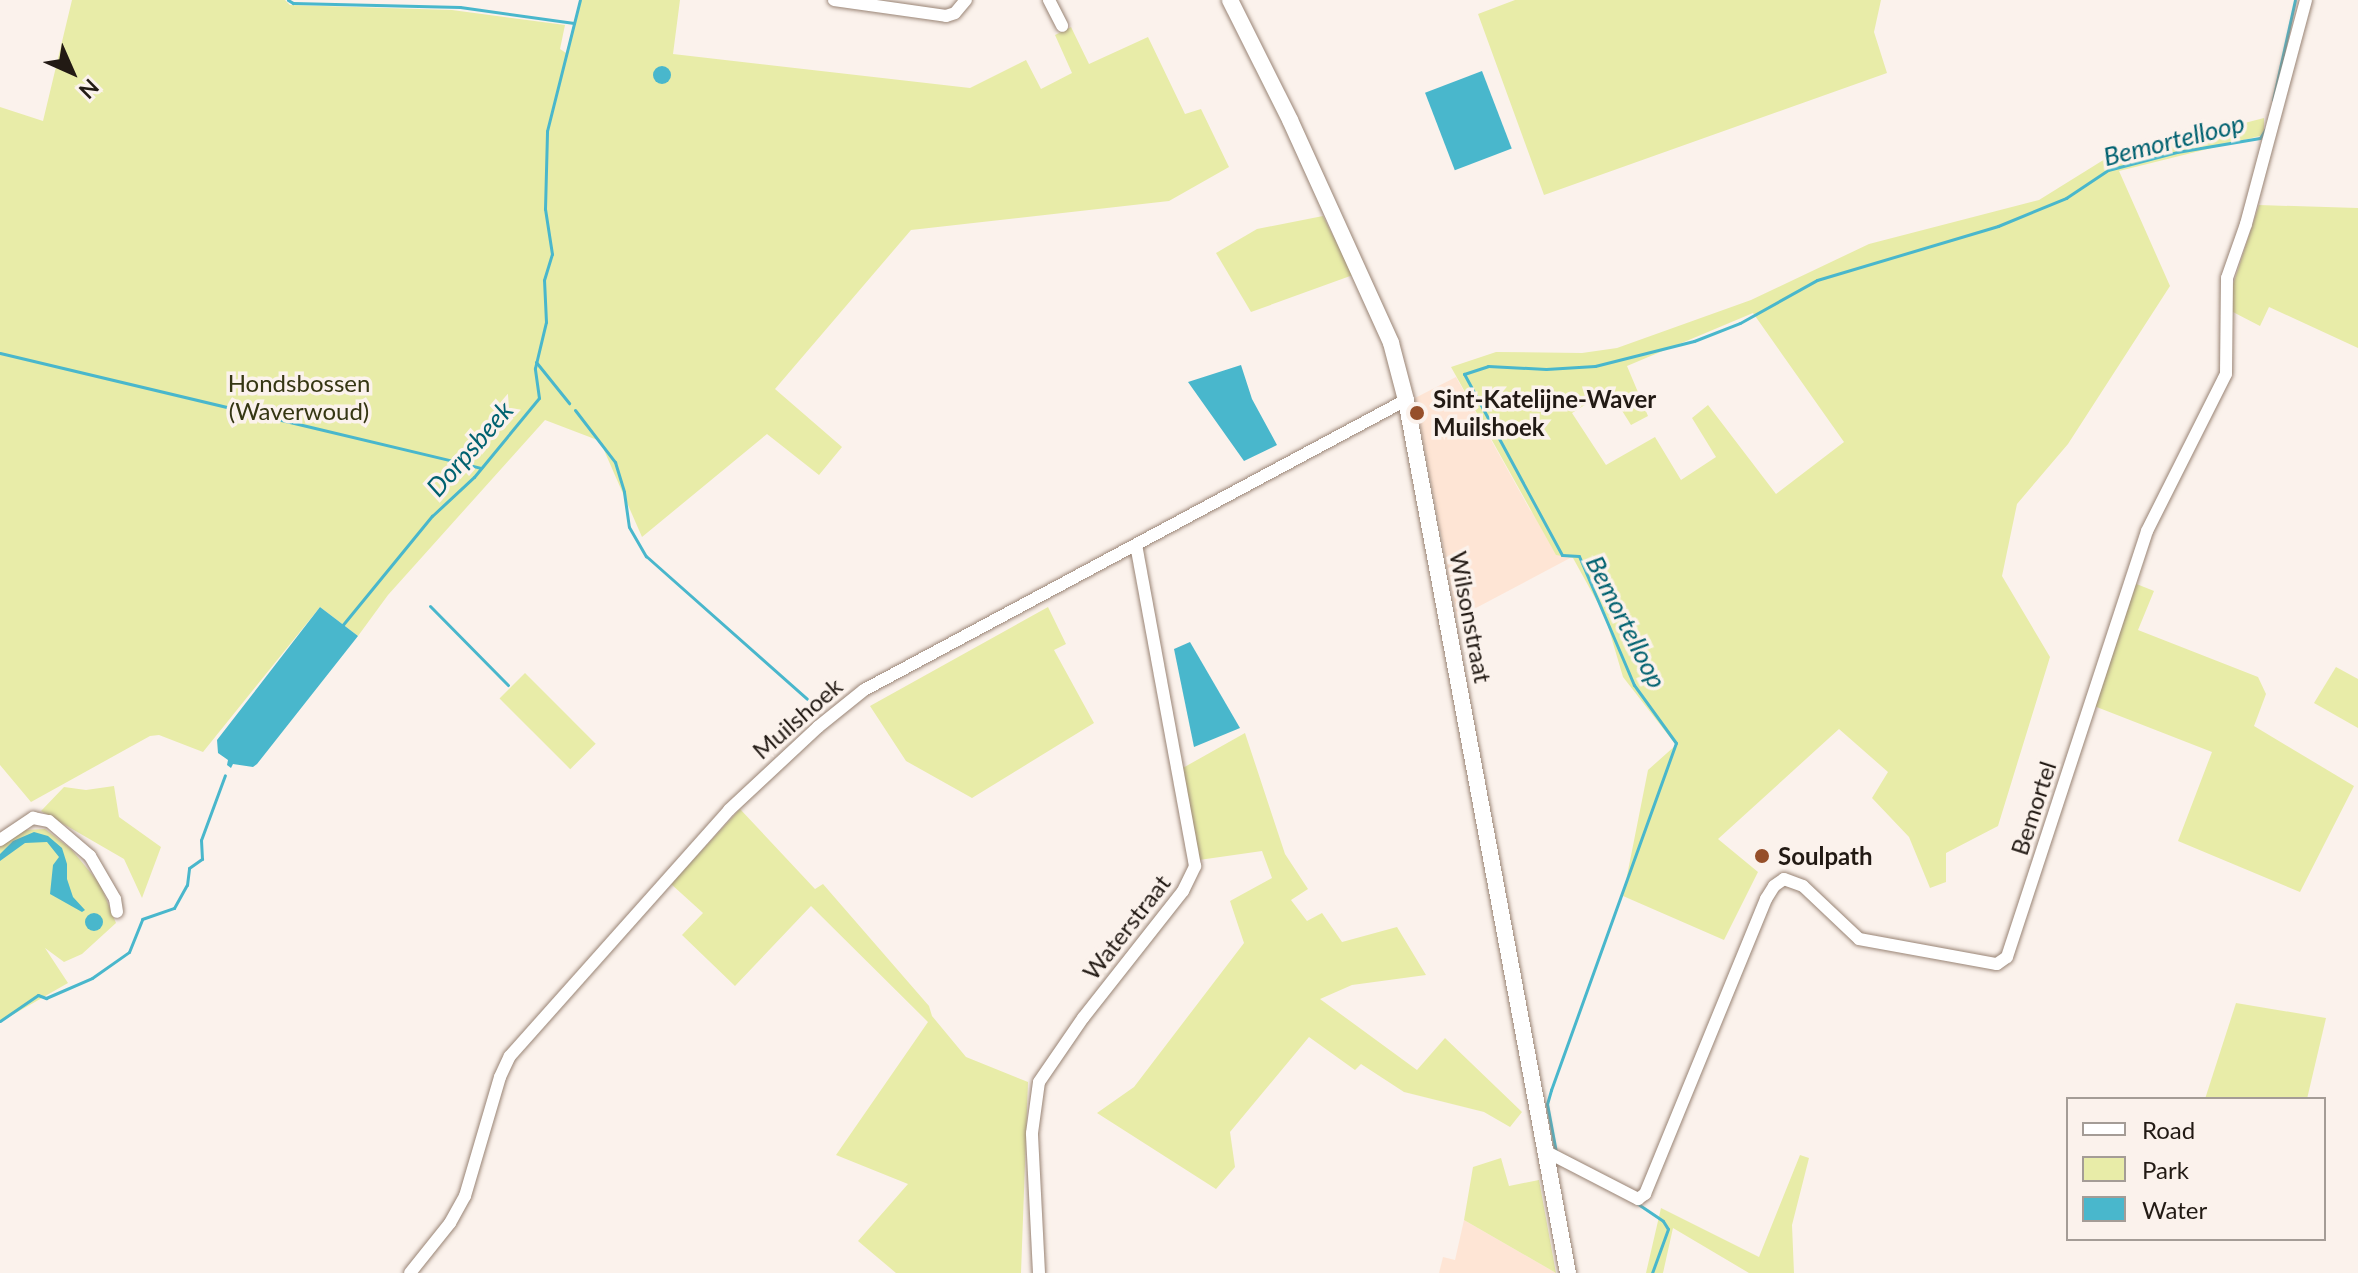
<!DOCTYPE html>
<html>
<head>
<meta charset="utf-8">
<style>
	body { margin:0 }
	#map { position:relative; width:2358px; height:1273px; overflow:hidden; background:#fbf2ec; font-family:Lato,sans-serif }
	div>[style] { position:absolute }
	.built>* { inset:0; background:#fee5d5 }
	.green>* { inset:0; background:#e8eca8; transform-origin:0 0 }
	.water>* { inset:0; background:#49b7cc; transform-origin:0 0 }
	.round { border-radius:50% }
	.stream>* { height:3px; margin:-1.5px; padding:0 1.5px; transform-origin:1.5px; border-radius:1.5px; background:#49b7cc }
	.roads { filter:drop-shadow(0 0 2px #998475) drop-shadow(0 0 2px #998475) }
	.minor>* { height:12px; margin:-6px; padding:0 6px; transform-origin:6px; border-radius:6px; background:#fff }
	.tertiary>* { height:16px; margin:-8px; padding:0 8px; transform-origin:8px; border-radius:8px; background:#fff }
	.dots>* { width:22px; height:22px; translate:-50% -50%; box-sizing:border-box; border:4px solid #fbf2ec; border-radius:50% }
	span { translate:-50% -50%; white-space:nowrap; text-align:center; line-height:1.15; -webkit-text-stroke:7px #fbf2ec; paint-order:stroke }
	.park-label { font-size:24px; color:#353613 }
	.poi-label { font-size:24px; color:#221a14; font-weight:700 }
	.left { translate:0 -50%; text-align:left }
	.street-label { font-size:24px; color:#221a14 }
	.water-label { font-size:26px; color:#006170; font-style:italic }
	.legend { position:absolute; left:2066px; top:1097px; width:260px; height:144px; box-sizing:border-box; background:#fbf2ec; border:2px solid #a49c96; margin:0; padding:10px 14px; list-style:none; font-size:24px; color:#221a14 }
	.legend li { display:flex; align-items:center; gap:16px; height:40px }
	.legend b { width:40px; border:2px solid #a49c96 }
	.north { position:absolute; left:32px; top:32px; width:80px; height:80px; -webkit-text-stroke:6px #fbf2ec; paint-order:stroke; rotate:135deg; font-size:22px; font-weight:700; line-height:32px; text-align:center; color:#221a14 }
	.north::after { content:''; display:block; margin:auto; width:28px; height:36px; background:#221a14; clip-path:polygon(50% 0,100% 100%,50% 72%,0 100%) }
</style>
</head>
<body>
<div id="map">
	<div class="built">
		<i style="clip-path:polygon(1456px 377px,1530px 510px,1572px 557px,1457px 618px,1415px 398px)"></i>
		<i style="clip-path:polygon(1464px 1220px,1556px 1273px,1439px 1273px,1443px 1257px,1455px 1260px)"></i>
	</div>
	<div class="green">
		<i style="clip-path:polygon(72px 0,285px 0,290px 5px,452px 10px,565px 25px,560px 49px,566px 53px,580px 0,680px 0,673px 54px,970px 88px,1026px 60px,1041px 89px,1072px 73px,1055px 35px,1071px 27px,1089px 64px,1148px 37px,1185px 114px,1201px 109px,1229px 167px,1169px 201px,911px 230px,775px 389px,842px 447px,819px 475px,767px 434px,642px 537px,600px 441px,545px 420px,388px 595px,358px 636px,320px 607px,203px 752px,159px 735px,150px 736px,31px 802px,0 765px,0 107px,43px 121px)"></i>
		<i style="clip-path:polygon(1515px 0,1881px 0,1874px 32px,1887px 73px,1544px 195px,1478px 14px)"></i>
		<i style="clip-path:polygon(evenodd,2264px 118px,2264px 135px,2119px 171px,2170px 286px,2068px 444px,2017px 504px,2002px 576px,2050px 657px,1998px 826px,1946px 853px,1946px 882px,1930px 888px,1909px 837px,1872px 798px,1888px 772px,1839px 729px,1718px 839px,1758px 872px,1724px 940px,1623px 896px,1648px 770px,1676px 745px,1623px 677px,1605px 616px,1573px 558px,1556px 555px,1451px 367px,1496px 352px,1582px 353px,1617px 348px,1751px 300px,1869px 244px,2039px 200px,2105px 159px,2264px 118px,1753px 313px,1844px 442px,1776px 494px,1708px 405px,1692px 418px,1716px 457px,1681px 480px,1655px 437px,1606px 465px,1572px 413px,1609px 390px,1631px 425px,1648px 416px,1627px 366px,1753px 313px)"></i>
		<i style="clip-path:polygon(2259px 205px,2358px 208px,2358px 348px,2269px 307px,2260px 326px,2231px 311px,2228px 300px)"></i>
		<i style="clip-path:polygon(1323px 216px,1353px 275px,1251px 312px,1216px 253px,1257px 229px)"></i>
		<i style="clip-path:polygon(2134px 583px,2154px 591px,2138px 630px,2258px 677px,2266px 694px,2254px 726px,2354px 786px,2300px 892px,2178px 841px,2212px 752px,2094px 706px)"></i>
		<i style="clip-path:polygon(1048px 607px,1066px 644px,1054px 650px,1094px 723px,972px 798px,906px 761px,870px 706px)"></i>
		<i style="clip-path:polygon(2336px 667px,2358px 679px,2358px 728px,2314px 703px)"></i>
		<i style="left:525px;top:673px;width:100px;height:36px;rotate:45deg"></i>
		<i style="clip-path:polygon(1245px 733px,1285px 854px,1308px 889px,1291px 900px,1307px 921px,1322px 913px,1342px 942px,1397px 927px,1426px 975px,1352px 985px,1320px 999px,1417px 1070px,1445px 1038px,1522px 1112px,1510px 1127px,1484px 1112px,1404px 1092px,1361px 1064px,1355px 1070px,1309px 1037px,1230px 1132px,1235px 1167px,1216px 1189px,1097px 1113px,1134px 1087px,1244px 943px,1230px 901px,1272px 878px,1262px 851px,1199px 860px,1181px 769px)"></i>
		<i style="clip-path:polygon(114px 786px,119px 817px,161px 847px,142px 898px,124px 859px,41px 811px,64px 787px,86px 790px)"></i>
		<i style="clip-path:polygon(740px 809px,815px 889px,823px 884px,929px 1006px,932px 1016px,966px 1057px,1028px 1082px,1021px 1273px,896px 1273px,858px 1241px,908px 1184px,836px 1155px,928px 1022px,811px 906px,735px 986px,682px 935px,703px 913px,671px 884px)"></i>
		<i style="clip-path:polygon(45px 829px,71px 849px,100px 884px,116px 923px,82px 954px,64px 962px,45px 948px,68px 983px,0 1022px,0 847px,25px 830px)"></i>
		<i style="clip-path:polygon(2236px 1003px,2326px 1018px,2307px 1099px,2205px 1099px)"></i>
		<i style="clip-path:polygon(1800px 1155px,1809px 1158px,1792px 1225px,1794px 1273px,1749px 1273px,1673px 1228px,1663px 1273px,1646px 1273px,1661px 1208px,1759px 1257px)"></i>
		<i style="clip-path:polygon(1501px 1158px,1509px 1186px,1539px 1180px,1556px 1273px,1464px 1220px,1473px 1167px)"></i>
	</div>
	<div class="water">
		<i class="round" style="left:653px;top:66px;width:18px;height:18px"></i>
		<i style="left:1482px;top:71px;width:83px;height:61px;rotate:69deg"></i>
		<i style="clip-path:polygon(1241px 365px,1252px 399px,1277px 445px,1244px 461px,1188px 382px)"></i>
		<i style="clip-path:polygon(320px 607px,358px 636px,257px 764px,253px 767px,233px 764px,231px 768px,227px 765px,228px 760px,218px 753px,217px 740px)"></i>
		<i style="clip-path:polygon(1190px 642px,1240px 728px,1194px 747px,1174px 649px)"></i>
		<i style="clip-path:polygon(34px 832px,48px 836px,62px 848px,67px 864px,67px 879px,73px 897px,85px 910px,82px 912px,50px 894px,53px 865px,59px 857px,47px 842px,25px 843px,0 861px,0 854px,13px 841px)"></i>
		<i class="round" style="left:85px;top:913px;width:18px;height:18px"></i>
	</div>
	<div class="stream">
		<i style="left:288px;top:0;width:6px;rotate:31deg"></i>
		<i style="left:293px;top:3px;width:167px;rotate:1.4deg"></i>
		<i style="left:460px;top:7px;width:115px;rotate:8deg"></i>
		<i style="left:2273px;top:100px;width:102px;rotate:-77.6deg"></i>
		<i style="left:0;top:353px;width:472px;rotate:13.4deg"></i>
		<i style="left:536px;top:362px;width:53px;rotate:51.2deg"></i>
		<i style="left:575px;top:410px;width:66px;rotate:52.4deg"></i>
		<i style="left:615px;top:462px;width:31px;rotate:73deg"></i>
		<i style="left:624px;top:492px;width:35px;rotate:82deg"></i>
		<i style="left:629px;top:527px;width:34px;rotate:60deg"></i>
		<i style="left:646px;top:556px;width:215px;rotate:41.6deg"></i>
		<i style="left:465px;top:464px;width:16px;rotate:14deg"></i>
		<i style="left:430px;top:606px;width:111px;rotate:45.4deg"></i>
		<i style="left:341px;top:627px;width:144px;rotate:-50.7deg"></i>
		<i style="left:432px;top:516px;width:57px;rotate:-42.9deg"></i>
		<i style="left:474px;top:477px;width:102px;rotate:-50.6deg"></i>
		<i style="left:539px;top:398px;width:30px;rotate:-98deg"></i>
		<i style="left:535px;top:368px;width:47px;rotate:-76.6deg"></i>
		<i style="left:546px;top:322px;width:42px;rotate:-92.7deg"></i>
		<i style="left:544px;top:280px;width:27px;rotate:-73deg"></i>
		<i style="left:552px;top:254px;width:46px;rotate:-98.8deg"></i>
		<i style="left:545px;top:209px;width:78px;rotate:-88.5deg"></i>
		<i style="left:547px;top:131px;width:135px;rotate:-75.9deg"></i>
		<i style="left:0;top:1021px;width:46px;rotate:-34.4deg"></i>
		<i style="left:38px;top:995px;width:9px;rotate:21deg"></i>
		<i style="left:46px;top:998px;width:50px;rotate:-23.5deg"></i>
		<i style="left:92px;top:978px;width:45px;rotate:-35.1deg"></i>
		<i style="left:129px;top:952px;width:35px;rotate:-68deg"></i>
		<i style="left:142px;top:919px;width:34px;rotate:-19deg"></i>
		<i style="left:174px;top:908px;width:26px;rotate:-61deg"></i>
		<i style="left:187px;top:885px;width:17px;rotate:-83deg"></i>
		<i style="left:189px;top:868px;width:16px;rotate:-35deg"></i>
		<i style="left:202px;top:859px;width:19px;rotate:-93deg"></i>
		<i style="left:201px;top:840px;width:69px;rotate:-69.7deg"></i>
		<i style="left:1556px;top:1152px;width:49px;rotate:-100.6deg"></i>
		<i style="left:1547px;top:1104px;width:15px;rotate:-74deg"></i>
		<i style="left:1551px;top:1090px;width:369px;rotate:-70.2deg"></i>
		<i style="left:1676px;top:743px;width:72px;rotate:-125.9deg"></i>
		<i style="left:1634px;top:685px;width:140px;rotate:-113.1deg"></i>
		<i style="left:1579px;top:556px;width:17px;rotate:-177deg"></i>
		<i style="left:1562px;top:555px;width:206px;rotate:-118.4deg"></i>
		<i style="left:1464px;top:374px;width:25px;rotate:-18deg"></i>
		<i style="left:1488px;top:366px;width:58px;rotate:3deg"></i>
		<i style="left:1546px;top:369px;width:49px;rotate:-3.5deg"></i>
		<i style="left:1595px;top:366px;width:102px;rotate:-14.2deg"></i>
		<i style="left:1694px;top:341px;width:49px;rotate:-21.4deg"></i>
		<i style="left:1740px;top:323px;width:88px;rotate:-29.2deg"></i>
		<i style="left:1817px;top:280px;width:189px;rotate:-16.6deg"></i>
		<i style="left:1998px;top:226px;width:74px;rotate:-22.4deg"></i>
		<i style="left:2066px;top:198px;width:50px;rotate:-33.7deg"></i>
		<i style="left:2108px;top:170px;width:71px;rotate:-14.6deg"></i>
		<i style="left:2177px;top:152px;width:84px;rotate:-9.6deg"></i>
		<i style="left:2260px;top:138px;width:13px;rotate:-58deg"></i>
		<i style="left:1638px;top:1204px;width:30px;rotate:34deg"></i>
		<i style="left:1663px;top:1221px;width:9px;rotate:58deg"></i>
		<i style="left:1668px;top:1229px;width:47px;rotate:110deg"></i>
	</div>
	<div class="roads">
		<div class="minor">
			<i style="left:834px;top:0;width:113px;rotate:8.1deg"></i>
			<i style="left:946px;top:16px;width:9px;rotate:-18deg"></i>
			<i style="left:955px;top:13px;width:17px;rotate:-50deg"></i>
			<i style="left:1049px;top:0;width:29px;rotate:63deg"></i>
			<i style="left:0;top:840px;width:40px;rotate:-34deg"></i>
			<i style="left:33px;top:818px;width:16px;rotate:11deg"></i>
			<i style="left:49px;top:821px;width:54px;rotate:40.5deg"></i>
			<i style="left:90px;top:856px;width:50px;rotate:59.8deg"></i>
			<i style="left:115px;top:899px;width:13px;rotate:81deg"></i>
			<i style="left:1545px;top:1151px;width:105px;rotate:27.3deg"></i>
			<i style="left:1638px;top:1199px;width:9px;rotate:-36deg"></i>
			<i style="left:1645px;top:1194px;width:319px;rotate:-67.7deg"></i>
			<i style="left:1766px;top:899px;width:15px;rotate:-58deg"></i>
			<i style="left:1774px;top:886px;width:12px;rotate:-35deg"></i>
			<i style="left:1784px;top:879px;width:20px;rotate:20deg"></i>
			<i style="left:1803px;top:886px;width:77px;rotate:43.4deg"></i>
			<i style="left:1859px;top:939px;width:140px;rotate:10.3deg"></i>
			<i style="left:1997px;top:964px;width:12px;rotate:-35deg"></i>
			<i style="left:2007px;top:957px;width:448px;rotate:-71.8deg"></i>
			<i style="left:2147px;top:531px;width:176px;rotate:-63.3deg"></i>
			<i style="left:2226px;top:374px;width:96px;rotate:-89.4deg"></i>
			<i style="left:2227px;top:278px;width:57px;rotate:-70.6deg"></i>
			<i style="left:2246px;top:224px;width:232px;rotate:-75deg"></i>
			<i style="left:410px;top:1273px;width:64px;rotate:-51.3deg"></i>
			<i style="left:450px;top:1223px;width:31px;rotate:-61deg"></i>
			<i style="left:465px;top:1196px;width:124px;rotate:-73.6deg"></i>
			<i style="left:500px;top:1077px;width:23px;rotate:-65deg"></i>
			<i style="left:510px;top:1056px;width:329px;rotate:-48.3deg"></i>
			<i style="left:729px;top:810px;width:122px;rotate:-43deg"></i>
			<i style="left:818px;top:727px;width:59px;rotate:-38.8deg"></i>
			<i style="left:864px;top:690px;width:615px;rotate:-28.15deg"></i>
			<i style="left:1039px;top:1273px;width:140px;rotate:-92.9deg"></i>
			<i style="left:1032px;top:1133px;width:51px;rotate:-82.2deg"></i>
			<i style="left:1039px;top:1082px;width:78px;rotate:-55.5deg"></i>
			<i style="left:1083px;top:1018px;width:162px;rotate:-51.8deg"></i>
			<i style="left:1183px;top:891px;width:28px;rotate:-64deg"></i>
			<i style="left:1195px;top:866px;width:325px;rotate:-100.4deg"></i>
		</div>
		<div class="tertiary">
			<i style="left:1230px;top:0;width:134px;rotate:63.4deg"></i>
			<i style="left:1290px;top:120px;width:245px;rotate:65.6deg"></i>
			<i style="left:1391px;top:343px;width:59px;rotate:75.3deg"></i>
			<i style="left:1406px;top:400px;width:888px;rotate:79.49deg"></i>
		</div>
	</div>
	<div class="dots">
		<i style="left:1417px;top:413px;background:#964f2a"></i>
		<i style="left:1762px;top:856px;background:#964f2a"></i>
	</div>
	<div class="park-label">
		<span style="left:299px;top:397px">Hondsbossen<br>(Waverwoud)</span>
	</div>
	<div class="poi-label">
		<span class="left" style="left:1433px;top:413px">Sint-Katelijne-Waver<br>Muilshoek</span>
		<span class="left" style="left:1778px;top:856px">Soulpath</span>
	</div>
	<div class="street-label">
		<span style="left:1471px;top:617px;rotate:79deg">Wilsonstraat</span>
		<span style="left:797px;top:718px;rotate:-41deg">Muilshoek</span>
		<span style="left:2033px;top:808px;rotate:-72deg">Bemortel</span>
		<span style="left:1126px;top:927px;rotate:-52deg">Waterstraat</span>
	</div>
	<div class="water-label">
		<span style="left:2174px;top:140px;rotate:-14deg">Bemortelloop</span>
		<span style="left:470px;top:449px;rotate:-49deg">Dorpsbeek</span>
		<span style="left:1626px;top:622px;rotate:63deg">Bemortelloop</span>
	</div>
	<ul class="legend">
	<li><b style="height:10px;background:#fff"></b>Road</li>
	<li><b style="height:22px;background:#e8eca8"></b>Park</li>
	<li><b style="height:22px;background:#49b7cc"></b>Water</li>
	</ul>
	<div class="north">N</div>
</div>
</body>
</html>
